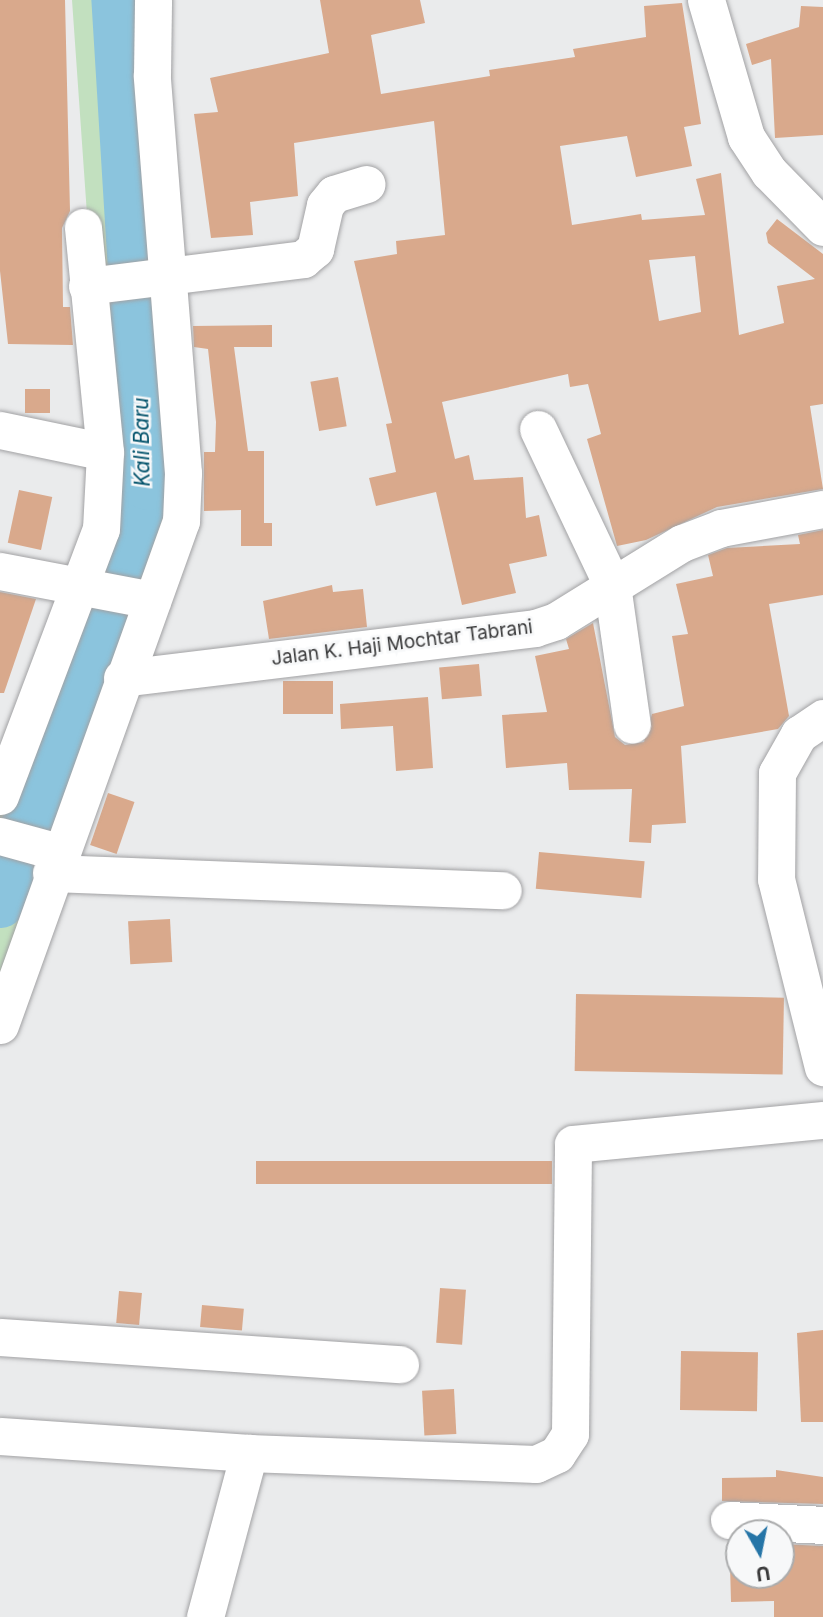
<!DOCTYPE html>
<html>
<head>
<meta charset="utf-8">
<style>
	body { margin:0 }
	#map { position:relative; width:823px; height:1617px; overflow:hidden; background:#eaebec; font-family:Inter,sans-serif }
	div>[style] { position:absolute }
	.green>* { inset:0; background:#c2e0bf }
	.river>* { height:52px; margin:-26px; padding:0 26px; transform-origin:26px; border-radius:26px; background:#8bc4dd }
	.building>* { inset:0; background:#d9a98c; transform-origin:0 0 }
	.roads { filter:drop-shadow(0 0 2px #a2a2a4) drop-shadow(0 0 2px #a2a2a4) }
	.minor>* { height:37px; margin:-18.5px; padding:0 18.5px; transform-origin:18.5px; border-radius:18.5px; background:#fff }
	span { translate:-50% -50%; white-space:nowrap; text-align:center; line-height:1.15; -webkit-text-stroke:5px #f7f8f9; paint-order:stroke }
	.street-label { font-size:19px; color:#39393a }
	.water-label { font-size:21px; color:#00516a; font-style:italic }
	.north { position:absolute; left:725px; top:1519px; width:70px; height:70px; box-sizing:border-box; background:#f7f8f9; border:2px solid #abacad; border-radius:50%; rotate:171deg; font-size:19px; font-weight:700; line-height:28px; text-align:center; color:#39393a }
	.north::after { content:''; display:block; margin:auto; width:24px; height:32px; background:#2675a7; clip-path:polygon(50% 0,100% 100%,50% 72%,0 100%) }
</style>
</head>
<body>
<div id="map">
	<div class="green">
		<i style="clip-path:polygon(72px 0,153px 0,183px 473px,0 1025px,0 816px,32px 715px,88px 587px,92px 286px)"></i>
	</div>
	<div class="river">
		<i style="left:0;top:902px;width:443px;rotate:-70.6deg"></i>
		<i style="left:147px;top:484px;width:485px;rotate:-93.5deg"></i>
	</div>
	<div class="building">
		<i style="clip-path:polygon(0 0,65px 0,70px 211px,62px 228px,63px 307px,70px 307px,73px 345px,8px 344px,0 271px)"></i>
		<i style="clip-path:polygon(evenodd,320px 0,420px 0,425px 23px,371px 35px,381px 94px,490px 76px,489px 70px,575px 57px,573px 49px,646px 37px,644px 6px,682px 3px,701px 124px,684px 127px,692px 166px,636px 177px,627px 136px,560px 146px,572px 225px,641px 214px,642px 220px,705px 215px,696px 179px,721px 173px,739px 335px,784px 323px,777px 286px,815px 279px,768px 243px,766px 233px,777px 219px,823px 254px,823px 404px,810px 406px,823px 489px,717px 507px,646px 540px,617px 546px,587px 439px,601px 434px,588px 384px,570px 387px,568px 374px,442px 402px,455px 459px,469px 455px,474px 480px,523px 477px,526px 518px,539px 515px,547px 556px,509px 564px,516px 593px,462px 605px,436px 492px,376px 506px,369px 478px,396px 472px,386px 424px,392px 423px,354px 261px,397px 254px,396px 241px,445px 235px,434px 121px,294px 143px,298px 196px,250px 202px,253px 235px,211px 238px,194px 114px,218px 112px,210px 78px,329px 53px,320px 0,695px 256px,701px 312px,659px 321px,649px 260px,695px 256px)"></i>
		<i style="clip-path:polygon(801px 6px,823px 7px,823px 135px,775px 138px,771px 59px,752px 65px,746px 44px,799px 27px)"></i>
		<i style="clip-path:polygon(272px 325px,272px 347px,234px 347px,248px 451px,264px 451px,264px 523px,272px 523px,272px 546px,241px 546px,241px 510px,204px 511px,204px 452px,215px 452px,216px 422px,208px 349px,194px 347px,193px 326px)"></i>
		<i style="left:338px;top:377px;width:50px;height:28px;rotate:80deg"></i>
		<i style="left:25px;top:389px;width:25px;height:24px"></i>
		<i style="left:19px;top:490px;width:34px;height:54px;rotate:12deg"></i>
		<i style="clip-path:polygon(823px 530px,823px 595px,769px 604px,789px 716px,778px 729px,681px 746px,686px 823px,652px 825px,651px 843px,629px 842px,632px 789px,569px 790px,567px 763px,506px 768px,502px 715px,547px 712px,535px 656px,569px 649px,566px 639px,593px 623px,615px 737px,625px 745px,644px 742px,652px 714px,684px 706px,672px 636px,688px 634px,676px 584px,713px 576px,708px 555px,727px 548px,800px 544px,798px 535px)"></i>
		<i style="clip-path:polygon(332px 585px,333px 592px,363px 589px,367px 627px,269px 639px,263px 601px)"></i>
		<i style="clip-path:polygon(0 592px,36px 599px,4px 693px,0 693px)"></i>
		<i style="left:479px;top:664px;width:32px;height:40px;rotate:85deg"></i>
		<i style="left:333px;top:681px;width:33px;height:50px;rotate:90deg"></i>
		<i style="clip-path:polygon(428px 697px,433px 768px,396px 771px,393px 726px,341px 729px,340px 704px)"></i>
		<i style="left:108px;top:793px;width:28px;height:55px;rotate:19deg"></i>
		<i style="left:539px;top:852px;width:106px;height:37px;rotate:5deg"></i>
		<i style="left:170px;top:919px;width:43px;height:42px;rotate:87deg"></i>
		<i style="left:576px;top:994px;width:208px;height:77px;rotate:1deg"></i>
		<i style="left:256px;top:1161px;width:296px;height:23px"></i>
		<i style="left:440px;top:1288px;width:26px;height:55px;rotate:4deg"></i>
		<i style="left:119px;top:1291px;width:23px;height:32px;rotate:5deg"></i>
		<i style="left:202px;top:1305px;width:42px;height:22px;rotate:5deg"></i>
		<i style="clip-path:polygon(823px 1330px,823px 1422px,801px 1422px,797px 1333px)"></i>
		<i style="left:681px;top:1351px;width:77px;height:59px;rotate:1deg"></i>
		<i style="left:454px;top:1389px;width:45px;height:32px;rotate:87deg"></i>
		<i style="clip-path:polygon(776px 1470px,823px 1477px,823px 1504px,722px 1501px,722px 1478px,776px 1477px)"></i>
		<i style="clip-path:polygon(781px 1544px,823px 1546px,823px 1617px,774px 1617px,774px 1601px,731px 1602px,730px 1565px,739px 1565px,739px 1575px,781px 1575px)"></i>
	</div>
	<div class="roads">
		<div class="minor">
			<i style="left:706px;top:0;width:143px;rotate:73.7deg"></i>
			<i style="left:746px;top:137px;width:42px;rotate:56.7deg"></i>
			<i style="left:769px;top:172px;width:77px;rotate:45.5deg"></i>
			<i style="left:87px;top:286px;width:218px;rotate:-7.1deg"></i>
			<i style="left:303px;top:259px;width:16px;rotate:-40deg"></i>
			<i style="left:315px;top:249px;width:45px;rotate:-77.2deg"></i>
			<i style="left:325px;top:205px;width:14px;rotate:-51deg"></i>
			<i style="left:334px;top:194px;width:34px;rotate:-17deg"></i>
			<i style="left:538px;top:429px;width:173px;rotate:64.6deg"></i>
			<i style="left:612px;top:585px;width:141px;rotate:81.9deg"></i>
			<i style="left:0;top:430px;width:107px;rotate:11.8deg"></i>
			<i style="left:0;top:571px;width:155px;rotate:10.8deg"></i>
			<i style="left:122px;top:678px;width:416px;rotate:-6.9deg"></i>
			<i style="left:535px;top:628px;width:22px;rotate:-18deg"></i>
			<i style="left:556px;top:621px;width:148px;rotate:-31.8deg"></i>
			<i style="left:682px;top:543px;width:42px;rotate:-21deg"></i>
			<i style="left:721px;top:528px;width:104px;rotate:-10.6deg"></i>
			<i style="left:823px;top:718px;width:29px;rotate:146deg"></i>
			<i style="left:799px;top:734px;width:45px;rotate:119.4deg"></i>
			<i style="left:777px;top:773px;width:106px;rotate:90.5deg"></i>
			<i style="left:776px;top:879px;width:194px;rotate:76deg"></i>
			<i style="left:0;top:796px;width:285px;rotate:-69.3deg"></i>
			<i style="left:101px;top:529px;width:77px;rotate:-87deg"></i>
			<i style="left:105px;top:452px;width:226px;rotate:-95.6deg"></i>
			<i style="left:0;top:836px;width:60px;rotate:15.4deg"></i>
			<i style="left:51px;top:873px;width:452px;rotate:2.2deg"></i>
			<i style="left:0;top:1025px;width:536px;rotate:-70.25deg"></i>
			<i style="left:181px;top:521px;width:48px;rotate:-87.6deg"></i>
			<i style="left:183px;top:473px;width:399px;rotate:-94.5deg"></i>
			<i style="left:152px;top:75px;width:75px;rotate:-89.2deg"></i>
			<i style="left:0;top:1337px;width:401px;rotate:3.9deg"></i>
			<i style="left:0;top:1436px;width:250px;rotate:3.9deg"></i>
			<i style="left:729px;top:1520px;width:94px;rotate:3deg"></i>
			<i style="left:205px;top:1617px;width:170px;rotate:-75deg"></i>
			<i style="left:249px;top:1453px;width:287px;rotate:2.2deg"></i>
			<i style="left:536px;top:1464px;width:23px;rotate:-25deg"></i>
			<i style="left:557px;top:1454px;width:24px;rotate:-57deg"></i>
			<i style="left:570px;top:1434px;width:290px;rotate:-89.4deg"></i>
			<i style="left:573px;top:1144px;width:251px;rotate:-5.5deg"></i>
		</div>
	</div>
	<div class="street-label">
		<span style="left:402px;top:643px;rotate:-7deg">Jalan K. Haji Mochtar Tabrani</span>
	</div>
	<div class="water-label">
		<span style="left:142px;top:442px;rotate:-91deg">Kali Baru</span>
	</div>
	<div class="north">U</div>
</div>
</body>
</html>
